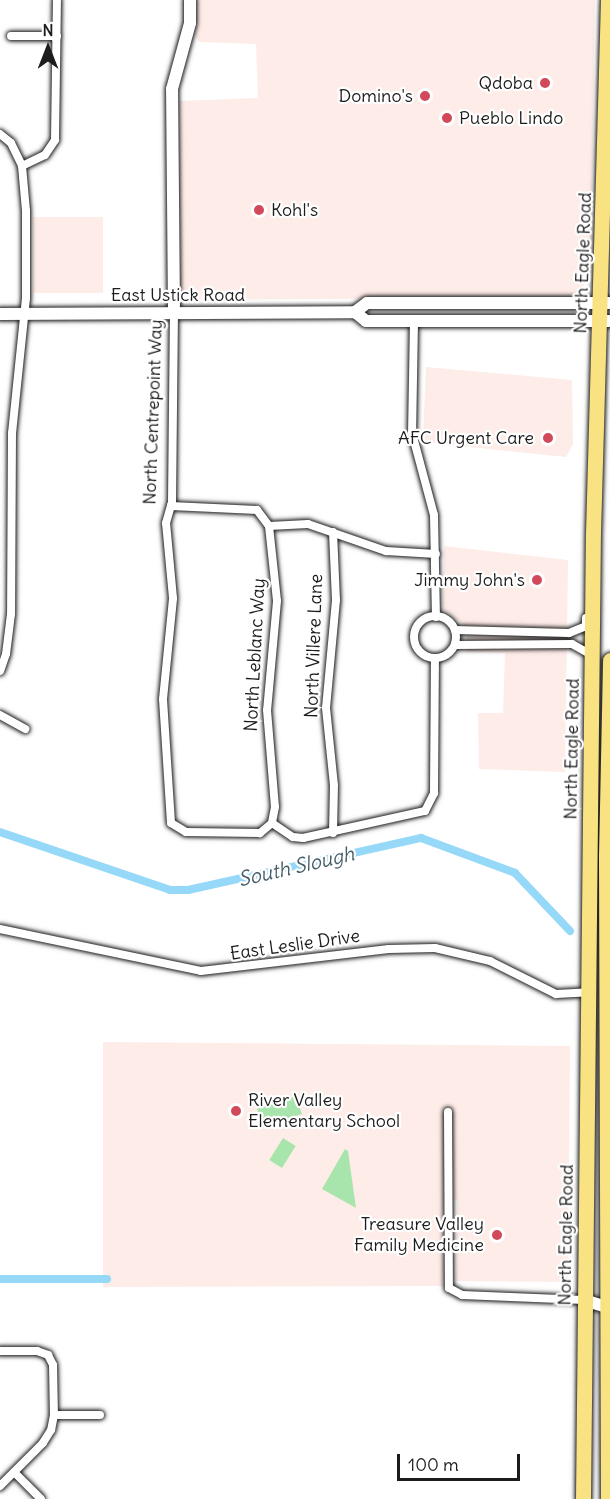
<!DOCTYPE html>
<html>
<head>
<meta charset="utf-8">
<style>
	body { margin:0 }
	#map { position:relative; width:610px; height:1499px; overflow:hidden; background:#fff; font-family:Delius,sans-serif }
	div>[style] { position:absolute }
	.built>* { inset:0; background:#feece8; transform-origin:0 0 }
	.green>* { inset:0; background:#a8e5ac; transform-origin:0 0 }
	.canal>* { height:8px; margin:-4px; padding:0 4px; transform-origin:4px; border-radius:4px; background:#96d8f8 }
	.roads { filter:drop-shadow(0 0 2px #1c1c1c) drop-shadow(0 0 2px #1c1c1c) }
	.street>* { height:8px; margin:-4px; padding:0 4px; transform-origin:4px; border-radius:4px; background:#fff }
	.street>.ring { margin:-4px; padding:0; box-sizing:content-box; background:none; border:8px solid #fff; border-radius:50% }
	.secondary>* { height:12px; margin:-6px; padding:0 6px; transform-origin:6px; border-radius:6px; background:#fff }
	.highway>* { height:15px; margin:-7.5px; padding:0 7.5px; transform-origin:7.5px; border-radius:7.5px; background:#f8e281 }
	.dots>* { width:16px; height:16px; translate:-50% -50%; box-sizing:border-box; border:3px solid #fff; border-radius:50% }
	span { translate:-50% -50%; white-space:nowrap; text-align:center; line-height:1.15; -webkit-text-stroke:4.5px #fff; paint-order:stroke }
	.poi-label { font-size:18px; color:#1c1c1c }
	.right { translate:-100% -50%; text-align:right }
	.left { translate:0 -50%; text-align:left }
	.street-label { font-size:18px; color:#1c1c1c }
	.water-label { font-size:20px; color:#475e69; font-style:italic }
	.north { position:absolute; left:18px; top:18px; width:60px; height:60px; -webkit-text-stroke:4px #fff; paint-order:stroke; rotate:0deg; font-size:16px; font-weight:700; line-height:24px; text-align:center; color:#1c1c1c }
	.north::after { content:''; display:block; margin:auto; width:21px; height:27px; background:#1c1c1c; clip-path:polygon(50% 0,100% 100%,50% 72%,0 100%) }
	.scale { position:absolute; left:397px; top:1454px; width:123px; height:27px; box-sizing:border-box; border:3px solid #1c1c1c; border-top:0; padding-left:8px; font-size:18px; line-height:21px; white-space:nowrap; color:#1c1c1c; -webkit-text-stroke:4px #fff; paint-order:stroke }
</style>
</head>
<body>
<div id="map">
	<div class="built">
		<i style="clip-path:polygon(197px 0,595px 0,591px 275px,575px 297px,189px 300px,181px 289px,179px 101px,258px 98px,256px 44px,199px 42px,195px 36px)"></i>
		<i style="left:33px;top:217px;width:70px;height:76px"></i>
		<i style="clip-path:polygon(426px 367px,572px 380px,573px 444px,566px 457px,423px 442px)"></i>
		<i style="clip-path:polygon(444px 546px,568px 560px,565px 772px,479px 769px,478px 713px,503px 713px,505px 653px,467px 652px,467px 627px,443px 609px)"></i>
		<i style="clip-path:polygon(103px 1042px,570px 1046px,568px 1282px,456px 1281px,457px 1200px,443px 1199px,442px 1286px,103px 1287px)"></i>
	</div>
	<div class="green">
		<i style="left:296px;top:1096px;width:19px;height:41px;rotate:72deg"></i>
		<i style="left:283px;top:1138px;width:15px;height:26px;rotate:32deg"></i>
		<i style="clip-path:polygon(345px 1149px,348px 1151px,356px 1208px,322px 1189px)"></i>
	</div>
	<div class="canal">
		<i style="left:0;top:832px;width:180px;rotate:18.8deg"></i>
		<i style="left:170px;top:890px;width:18px"></i>
		<i style="left:188px;top:890px;width:239px;rotate:-12.6deg"></i>
		<i style="left:421px;top:838px;width:100px;rotate:20.4deg"></i>
		<i style="left:515px;top:873px;width:80px;rotate:46.5deg"></i>
		<i style="left:0;top:1279px;width:107px"></i>
	</div>
	<div class="roads">
		<div class="street">
			<i style="left:11px;top:36px;width:46px"></i>
			<i style="left:0;top:134px;width:14px;rotate:39deg"></i>
			<i style="left:11px;top:143px;width:25px;rotate:64deg"></i>
			<i style="left:22px;top:166px;width:45px;rotate:84.9deg"></i>
			<i style="left:26px;top:211px;width:87px;rotate:90deg"></i>
			<i style="left:26px;top:298px;width:136px;rotate:95.9deg"></i>
			<i style="left:12px;top:433px;width:181px;rotate:90.3deg"></i>
			<i style="left:11px;top:614px;width:40px;rotate:97.1deg"></i>
			<i style="left:6px;top:654px;width:18px;rotate:109deg"></i>
			<i style="left:22px;top:166px;width:25px;rotate:-26deg"></i>
			<i style="left:45px;top:155px;width:18px;rotate:-56deg"></i>
			<i style="left:55px;top:140px;width:140px;rotate:-89.2deg"></i>
			<i style="left:414px;top:321px;width:112px;rotate:91deg"></i>
			<i style="left:412px;top:433px;width:85px;rotate:75deg"></i>
			<i style="left:434px;top:515px;width:102px;rotate:88.9deg"></i>
			<i style="left:171px;top:506px;width:86px;rotate:2.7deg"></i>
			<i style="left:257px;top:510px;width:20px;rotate:53deg"></i>
			<i style="left:269px;top:526px;width:75px;rotate:83.9deg"></i>
			<i style="left:277px;top:601px;width:109px;rotate:95.2deg"></i>
			<i style="left:267px;top:710px;width:97px;rotate:85.3deg"></i>
			<i style="left:275px;top:807px;width:16px;rotate:101deg"></i>
			<i style="left:272px;top:823px;width:16px;rotate:140deg"></i>
			<i style="left:260px;top:833px;width:74px;rotate:-179.2deg"></i>
			<i style="left:186px;top:832px;width:17px;rotate:-149deg"></i>
			<i style="left:171px;top:823px;width:124px;rotate:-93.7deg"></i>
			<i style="left:163px;top:699px;width:101px;rotate:-84.3deg"></i>
			<i style="left:173px;top:598px;width:75px;rotate:-95.3deg"></i>
			<i style="left:166px;top:523px;width:18px;rotate:-74deg"></i>
			<i style="left:171px;top:506px;width:4px;rotate:-76deg"></i>
			<i style="left:172px;top:502px;width:189px;rotate:-89.4deg"></i>
			<i style="left:269px;top:526px;width:39px;rotate:-3deg"></i>
			<i style="left:308px;top:524px;width:83px;rotate:19.1deg"></i>
			<i style="left:386px;top:551px;width:50px;rotate:3.4deg"></i>
			<i style="left:333px;top:532px;width:68px;rotate:87.5deg"></i>
			<i style="left:336px;top:600px;width:108px;rotate:95.3deg"></i>
			<i style="left:326px;top:708px;width:77px;rotate:84.1deg"></i>
			<i style="left:334px;top:785px;width:48px;rotate:91.2deg"></i>
			<i class="ring" style="left:414px;top:616px;width:34px;height:34px"></i>
			<i style="left:455px;top:630px;width:114px;rotate:1.5deg"></i>
			<i style="left:569px;top:633px;width:18px;rotate:-22deg"></i>
			<i style="left:586px;top:626px;width:8px;rotate:-90deg"></i>
			<i style="left:455px;top:645px;width:117px;rotate:-0.5deg"></i>
			<i style="left:572px;top:644px;width:23px;rotate:29deg"></i>
			<i style="left:0;top:715px;width:29px;rotate:29deg"></i>
			<i style="left:272px;top:823px;width:25px;rotate:34deg"></i>
			<i style="left:293px;top:837px;width:10px;rotate:6deg"></i>
			<i style="left:303px;top:838px;width:125px;rotate:-12.5deg"></i>
			<i style="left:425px;top:811px;width:20px;rotate:-63deg"></i>
			<i style="left:434px;top:793px;width:135px;rotate:-89.6deg"></i>
			<i style="left:0;top:929px;width:205px;rotate:11.8deg"></i>
			<i style="left:201px;top:971px;width:189px;rotate:-6.7deg"></i>
			<i style="left:389px;top:949px;width:46px;rotate:-1.2deg"></i>
			<i style="left:435px;top:948px;width:57px;rotate:13.3deg"></i>
			<i style="left:490px;top:961px;width:74px;rotate:26.6deg"></i>
			<i style="left:556px;top:994px;width:33px;rotate:-3deg"></i>
			<i style="left:448px;top:1112px;width:176px;rotate:89.7deg"></i>
			<i style="left:449px;top:1288px;width:15px;rotate:28deg"></i>
			<i style="left:462px;top:1295px;width:122px;rotate:2.3deg"></i>
			<i style="left:0;top:1351px;width:37px"></i>
			<i style="left:37px;top:1351px;width:12px;rotate:20deg"></i>
			<i style="left:48px;top:1355px;width:11px;rotate:63deg"></i>
			<i style="left:53px;top:1365px;width:50px;rotate:88.9deg"></i>
			<i style="left:54px;top:1415px;width:15px;rotate:101deg"></i>
			<i style="left:51px;top:1430px;width:15px;rotate:122deg"></i>
			<i style="left:43px;top:1443px;width:61px;rotate:135deg"></i>
			<i style="left:54px;top:1415px;width:46px"></i>
			<i style="left:14px;top:1472px;width:38px;rotate:45deg"></i>
		</div>
		<div class="secondary">
			<i style="left:355px;top:312px;width:14px;rotate:39deg"></i>
			<i style="left:366px;top:321px;width:244px"></i>
			<i style="left:174px;top:313px;width:224px;rotate:-90.5deg"></i>
			<i style="left:172px;top:89px;width:68px;rotate:-74.7deg"></i>
			<i style="left:190px;top:23px;width:23px;rotate:-90deg"></i>
			<i style="left:0;top:314px;width:355px;rotate:-0.3deg"></i>
			<i style="left:355px;top:312px;width:15px;rotate:-37deg"></i>
			<i style="left:367px;top:303px;width:243px"></i>
			<i style="left:584px;top:1300px;width:27px;rotate:17deg"></i>
		</div>
		<div class="highway">
			<i style="left:583px;top:1499px;width:966px;rotate:-89.41deg"></i>
			<i style="left:593px;top:533px;width:533px;rotate:-88.39deg"></i>
			<i style="left:608px;top:1499px;width:644px;rotate:-90.18deg"></i>
			<i style="left:606px;top:855px;width:195px;rotate:-88.8deg"></i>
		</div>
	</div>
	<div class="dots">
		<i style="left:545px;top:83px;background:#d1495b"></i>
		<i style="left:425px;top:96px;background:#d1495b"></i>
		<i style="left:447px;top:118px;background:#d1495b"></i>
		<i style="left:259px;top:210px;background:#d1495b"></i>
		<i style="left:548px;top:438px;background:#d1495b"></i>
		<i style="left:537px;top:580px;background:#d1495b"></i>
		<i style="left:236px;top:1111px;background:#d1495b"></i>
		<i style="left:497px;top:1235px;background:#d1495b"></i>
	</div>
	<div class="poi-label">
		<span class="right" style="left:533px;top:83px">Qdoba</span>
		<span class="right" style="left:413px;top:96px">Domino's</span>
		<span class="left" style="left:459px;top:118px">Pueblo Lindo</span>
		<span class="left" style="left:271px;top:210px">Kohl's</span>
		<span class="right" style="left:534px;top:438px">AFC Urgent Care</span>
		<span class="right" style="left:525px;top:580px">Jimmy John's</span>
		<span class="left" style="left:248px;top:1111px">River Valley<br>Elementary School</span>
		<span class="right" style="left:484px;top:1235px">Treasure Valley<br>Family Medicine</span>
	</div>
	<div class="street-label">
		<span style="left:583px;top:263px;rotate:-88deg">North Eagle Road</span>
		<span style="left:178px;top:295px">East Ustick Road</span>
		<span style="left:153px;top:412px;rotate:-88deg">North Centrepoint Way</span>
		<span style="left:314px;top:646px;rotate:-88deg">North Villere Lane</span>
		<span style="left:255px;top:655px;rotate:-87deg">North Leblanc Way</span>
		<span style="left:572px;top:749px;rotate:-89deg">North Eagle Road</span>
		<span style="left:295px;top:945px;rotate:-8deg">East Leslie Drive</span>
		<span style="left:566px;top:1235px;rotate:-89deg">North Eagle Road</span>
	</div>
	<div class="water-label">
		<span style="left:296px;top:866px;rotate:-13deg">South Slough</span>
	</div>
	<div class="north">N</div>
	<div class="scale">100 m</div>
</div>
</body>
</html>
